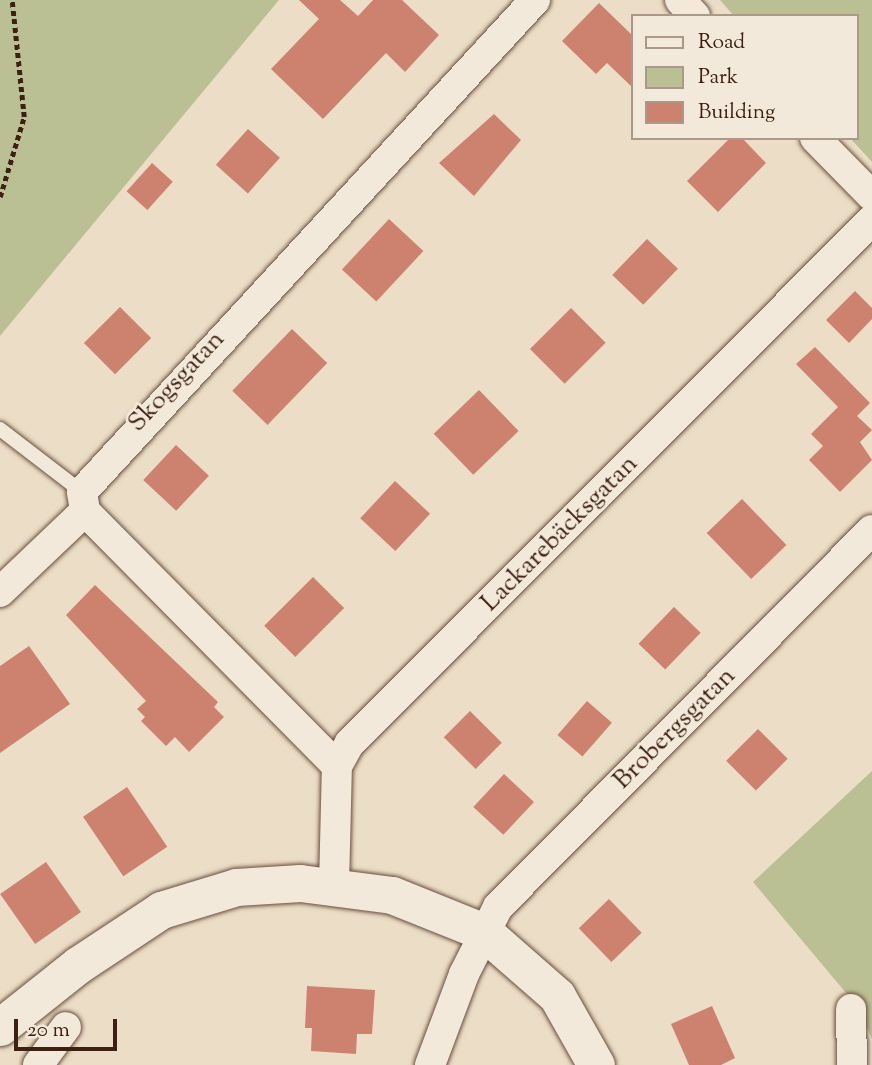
<!DOCTYPE html>
<html>
<head>
<meta charset="utf-8">
<style>
	body { margin:0 }
	#map { position:relative; width:872px; height:1065px; overflow:hidden; background:#ecddc6; font-family:"Sorts Mill Goudy",serif }
	div>[style] { position:absolute }
	.green>* { inset:0; background:#bac093 }
	.building>* { inset:0; background:#cd826f; transform-origin:0 0 }
	.path>* { height:4.5px; margin-top:-2.25px; transform-origin:0; background:repeating-linear-gradient(90deg,#3c2012 0 5px,transparent 0 8.5px) }
	.roads { filter:drop-shadow(0 0 2px #684f3f) drop-shadow(0 0 2px #684f3f) }
	.service>* { height:14px; margin:-7px; padding:0 7px; transform-origin:7px; border-radius:7px; background:#f3e9da }
	.minor>* { height:30px; margin:-15px; padding:0 15px; transform-origin:15px; border-radius:15px; background:#f3e9da }
	.tertiary>* { height:37px; margin:-18.5px; padding:0 18.5px; transform-origin:18.5px; border-radius:18.5px; background:#f3e9da }
	span { translate:-50% -50%; white-space:nowrap; text-align:center; line-height:1.15; -webkit-text-stroke:6px #f3e9da; paint-order:stroke }
	.street-label { font-size:26px; color:#3c2012 }
	.legend { position:absolute; left:631px; top:14px; width:228px; height:126px; box-sizing:border-box; background:#f3e9da; border:2px solid #aa998a; margin:0; padding:9px 12px; list-style:none; font-size:21px; color:#3c2012 }
	.legend li { display:flex; align-items:center; gap:14px; height:35px }
	.legend b { width:35px; border:2px solid #aa998a }
	.scale { position:absolute; left:14px; top:1019px; width:103px; height:32px; box-sizing:border-box; border:4px solid #3c2012; border-top:0; padding-left:9px; font-size:21px; line-height:24px; white-space:nowrap; color:#3c2012; -webkit-text-stroke:5px #f3e9da; paint-order:stroke }
</style>
</head>
<body>
<div id="map">
	<div class="green">
		<i style="clip-path:polygon(0 0,279px 0,0 336px)"></i>
		<i style="clip-path:polygon(720px 0,872px 0,872px 162px,850px 138px,856px 138px,856px 16px,734px 16px)"></i>
		<i style="clip-path:polygon(872px 771px,872px 1039px,857px 1006px,753px 882px)"></i>
	</div>
	<div class="building">
		<i style="clip-path:polygon(299px 0,340px 0,358px 16px,373px 0,402px 0,439px 35px,405px 72px,386px 53px,323px 119px,271px 69px,319px 19px)"></i>
		<i style="clip-path:polygon(599px 3px,632px 35px,632px 87px,607px 63px,596px 74px,562px 41px)"></i>
		<i style="clip-path:polygon(494px 114px,521px 140px,474px 196px,439px 163px)"></i>
		<i style="left:248px;top:129px;width:43px;height:48px;rotate:42deg"></i>
		<i style="clip-path:polygon(730px 138px,742px 138px,766px 163px,718px 212px,687px 181px)"></i>
		<i style="left:152px;top:163px;width:28px;height:38px;rotate:42deg"></i>
		<i style="left:389px;top:219px;width:47px;height:69px;rotate:43deg"></i>
		<i style="left:647px;top:239px;width:43px;height:50px;rotate:44deg"></i>
		<i style="clip-path:polygon(855px 291px,872px 308px,872px 319px,849px 343px,826px 320px)"></i>
		<i style="left:120px;top:307px;width:44px;height:51px;rotate:45deg"></i>
		<i style="left:571px;top:308px;width:49px;height:58px;rotate:45deg"></i>
		<i style="left:292px;top:329px;width:49px;height:86px;rotate:44deg"></i>
		<i style="clip-path:polygon(815px 347px,870px 403px,857px 416px,872px 430px,860px 442px,872px 460px,840px 492px,809px 460px,823px 446px,811px 434px,838px 407px,796px 364px)"></i>
		<i style="left:479px;top:390px;width:57px;height:63px;rotate:46deg"></i>
		<i style="left:176px;top:445px;width:45px;height:48px;rotate:43deg"></i>
		<i style="left:395px;top:481px;width:48px;height:51px;rotate:43deg"></i>
		<i style="left:742px;top:499px;width:64px;height:49px;rotate:46deg"></i>
		<i style="left:313px;top:577px;width:44px;height:69px;rotate:45deg"></i>
		<i style="clip-path:polygon(95px 585px,218px 702px,214px 707px,224px 717px,189px 752px,175px 737px,166px 746px,141px 721px,145px 717px,137px 709px,146px 701px,66px 615px)"></i>
		<i style="left:674px;top:607px;width:37px;height:51px;rotate:44deg"></i>
		<i style="clip-path:polygon(29px 646px,70px 704px,0 753px,0 666px)"></i>
		<i style="left:587px;top:701px;width:33px;height:45px;rotate:41deg"></i>
		<i style="left:470px;top:711px;width:45px;height:37px;rotate:45deg"></i>
		<i style="left:758px;top:729px;width:42px;height:45px;rotate:45deg"></i>
		<i style="left:504px;top:774px;width:41px;height:45px;rotate:43deg"></i>
		<i style="left:127px;top:787px;width:72px;height:53px;rotate:56deg"></i>
		<i style="left:46px;top:862px;width:61px;height:56px;rotate:55deg"></i>
		<i style="left:609px;top:899px;width:47px;height:42px;rotate:46deg"></i>
		<i style="clip-path:polygon(307px 986px,375px 990px,372px 1034px,357px 1034px,356px 1054px,311px 1051px,312px 1028px,305px 1028px)"></i>
		<i style="clip-path:polygon(712px 1006px,735px 1058px,721px 1065px,689px 1065px,671px 1024px)"></i>
	</div>
	<div class="path">
		<i style="left:0;top:197px;width:84px;rotate:-73.3deg"></i>
		<i style="left:24px;top:117px;width:118px;rotate:-95.9deg"></i>
	</div>
	<div class="roads">
		<div class="service">
			<i style="left:0;top:429px;width:103px;rotate:37.5deg"></i>
		</div>
		<div class="minor">
			<i style="left:680px;top:0;width:22px;rotate:47deg"></i>
			<i style="left:815px;top:138px;width:81px;rotate:45.5deg"></i>
			<i style="left:0;top:592px;width:117px;rotate:-43.6deg"></i>
			<i style="left:337px;top:766px;width:359px;rotate:-134.7deg"></i>
			<i style="left:85px;top:511px;width:19px;rotate:-99deg"></i>
			<i style="left:82px;top:492px;width:669px;rotate:-47.36deg"></i>
			<i style="left:334px;top:886px;width:120px;rotate:-88.6deg"></i>
			<i style="left:337px;top:766px;width:26px;rotate:-61deg"></i>
			<i style="left:350px;top:743px;width:739px;rotate:-45.05deg"></i>
			<i style="left:851px;top:1009px;width:56px;rotate:89deg"></i>
			<i style="left:38px;top:1065px;width:47px;rotate:-53.6deg"></i>
			<i style="left:430px;top:1065px;width:97px;rotate:-69.5deg"></i>
			<i style="left:464px;top:974px;width:75px;rotate:-63.1deg"></i>
			<i style="left:498px;top:907px;width:531px;rotate:-45.23deg"></i>
		</div>
		<div class="tertiary">
			<i style="left:0;top:1027px;width:100px;rotate:-38.5deg"></i>
			<i style="left:78px;top:965px;width:100px;rotate:-33.5deg"></i>
			<i style="left:161px;top:910px;width:78px;rotate:-17deg"></i>
			<i style="left:236px;top:887px;width:64px;rotate:-3.6deg"></i>
			<i style="left:300px;top:883px;width:93px;rotate:7.4deg"></i>
			<i style="left:392px;top:895px;width:99px;rotate:21.9deg"></i>
			<i style="left:484px;top:932px;width:97px;rotate:41.2deg"></i>
			<i style="left:557px;top:996px;width:79px;rotate:60.5deg"></i>
		</div>
	</div>
	<div class="street-label">
		<span style="left:177px;top:382px;rotate:-47deg">Skogsgatan</span>
		<span style="left:560px;top:534px;rotate:-45deg">Lackarebäcksgatan</span>
		<span style="left:675px;top:729px;rotate:-45deg">Brobergsgatan</span>
	</div>
	<ul class="legend">
	<li><b style="height:9px;background:#f3e9da"></b>Road</li>
	<li><b style="height:19px;background:#bac093"></b>Park</li>
	<li><b style="height:19px;background:#cd826f"></b>Building</li>
	</ul>
	<div class="scale">20 m</div>
</div>
</body>
</html>
